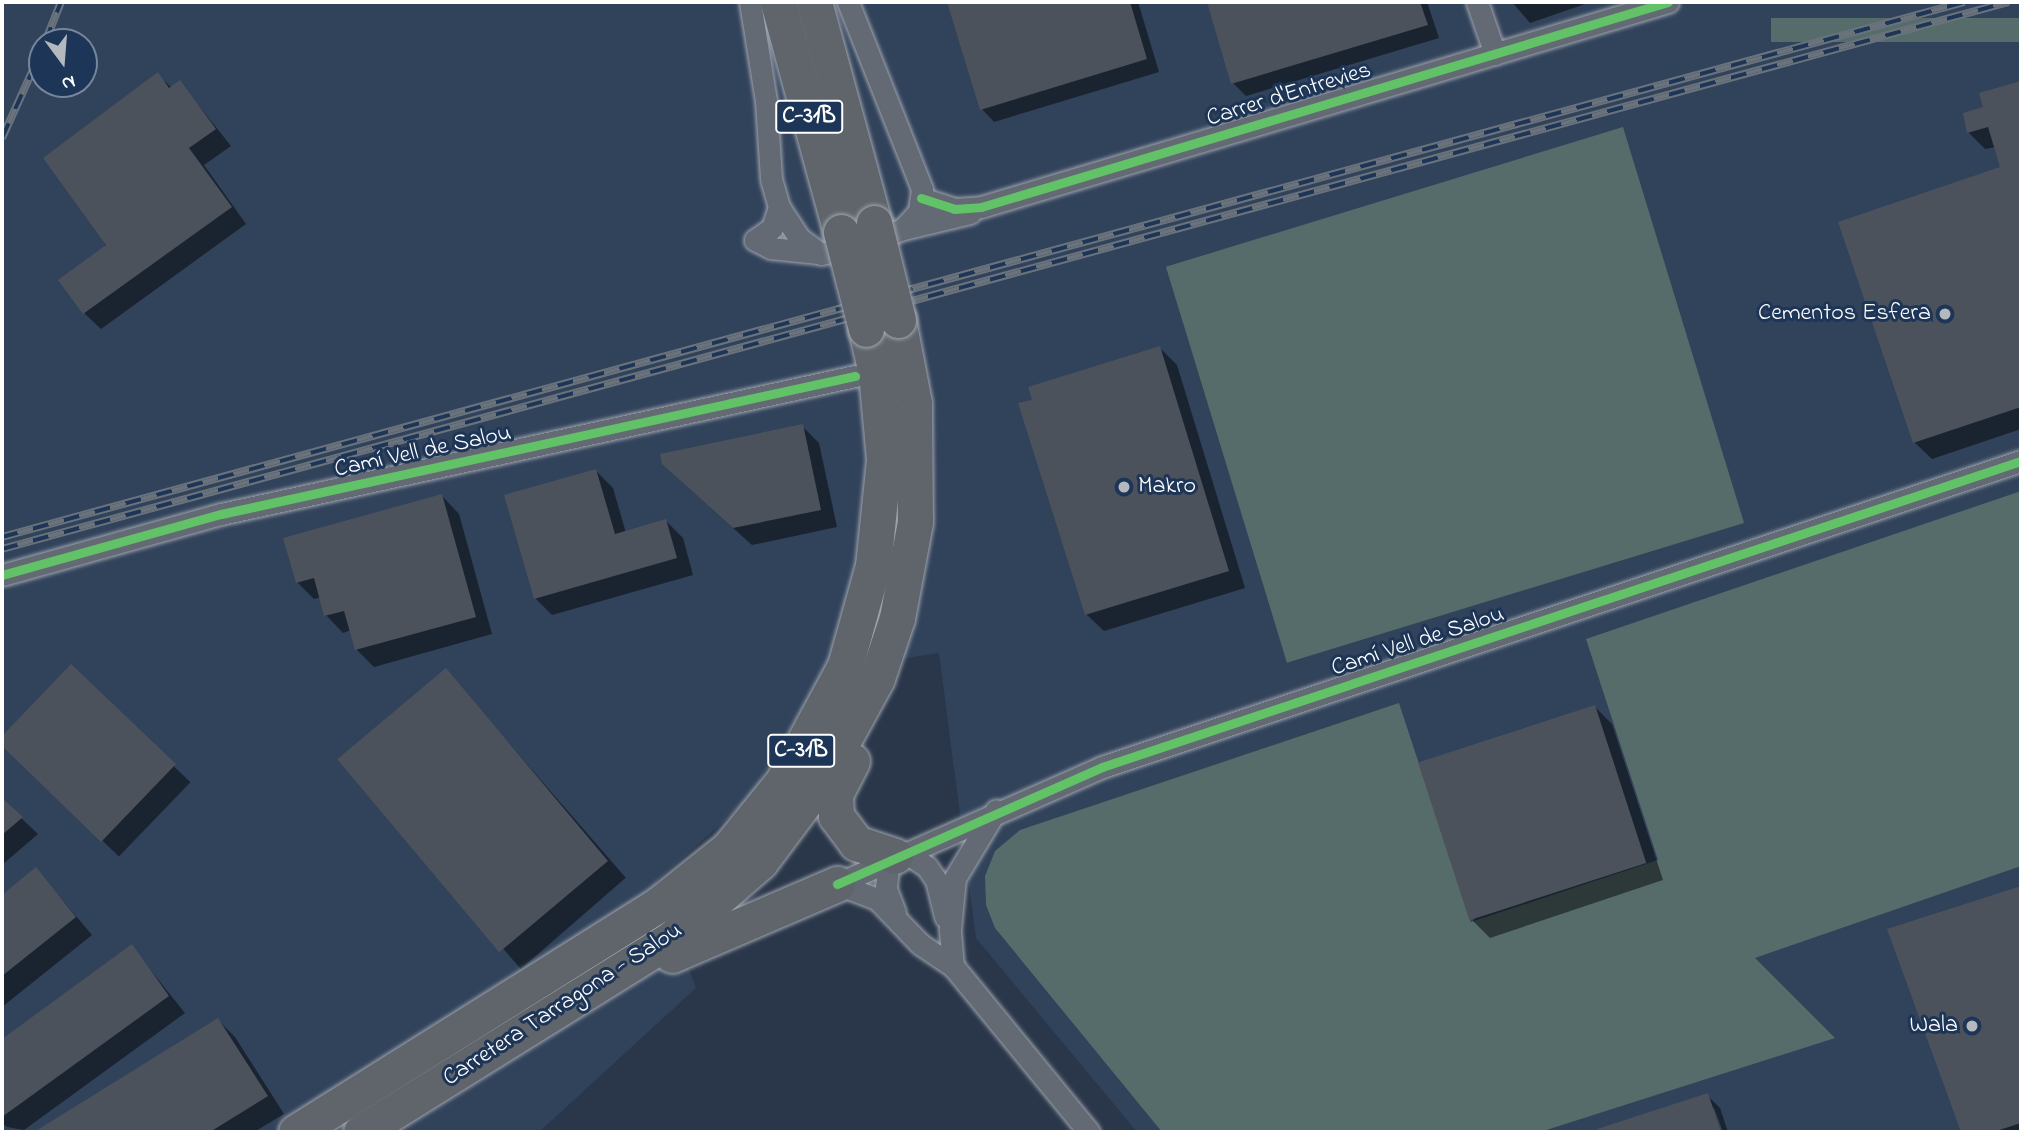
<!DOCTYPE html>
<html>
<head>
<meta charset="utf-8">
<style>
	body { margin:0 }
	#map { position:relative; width:2023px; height:1134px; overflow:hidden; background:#2a374a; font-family:"Indie Flower",sans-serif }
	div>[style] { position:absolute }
	.built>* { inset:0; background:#31425b }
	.green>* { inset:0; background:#556c6b; transform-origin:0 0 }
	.shadow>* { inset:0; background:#0007; transform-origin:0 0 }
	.building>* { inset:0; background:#4c525c; transform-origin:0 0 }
	.roads { filter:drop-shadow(0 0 2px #9fa5ae) drop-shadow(0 0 2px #9fa5ae) }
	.minor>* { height:21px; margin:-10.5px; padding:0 10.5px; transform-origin:10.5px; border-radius:10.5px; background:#636a74 }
	.trunk>* { height:35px; margin:-17.5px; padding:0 17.5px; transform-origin:17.5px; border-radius:17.5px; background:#5f656b }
	.rail>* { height:8px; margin-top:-4px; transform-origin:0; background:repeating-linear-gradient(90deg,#1d3557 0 16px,#6a727c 0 32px); box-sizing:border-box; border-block:2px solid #6a727c }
	.bridges { filter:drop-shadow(0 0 2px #9fa5ae) drop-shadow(0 0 2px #9fa5ae) }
	.trunk-bridge>* { height:35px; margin:-17.5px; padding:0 17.5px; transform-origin:17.5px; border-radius:17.5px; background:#5f656b }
	.cycleway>* { height:9px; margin:-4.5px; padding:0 4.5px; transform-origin:4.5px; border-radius:4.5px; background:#61c268 }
	.dots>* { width:19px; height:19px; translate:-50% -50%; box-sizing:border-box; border:4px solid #1d3557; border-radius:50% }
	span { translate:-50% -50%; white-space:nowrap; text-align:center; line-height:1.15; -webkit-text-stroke:6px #1d3557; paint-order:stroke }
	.shield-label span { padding:2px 5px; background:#1d3557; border:2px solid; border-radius:5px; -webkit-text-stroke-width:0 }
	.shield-label { font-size:23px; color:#fff; font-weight:700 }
	.street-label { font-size:24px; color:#fff }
	.poi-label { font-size:24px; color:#fff }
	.right { translate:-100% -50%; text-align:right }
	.left { translate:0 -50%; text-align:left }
	.frame { position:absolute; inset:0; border:4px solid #fff; pointer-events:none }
	.north { position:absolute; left:28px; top:28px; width:70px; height:70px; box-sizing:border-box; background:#1d3557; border:2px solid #77869a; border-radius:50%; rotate:164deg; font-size:19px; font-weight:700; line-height:28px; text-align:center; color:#fff }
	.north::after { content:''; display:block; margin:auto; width:24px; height:32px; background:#b4b9c0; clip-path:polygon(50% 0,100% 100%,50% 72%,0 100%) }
</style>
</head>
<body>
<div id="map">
	<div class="built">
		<i style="clip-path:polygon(evenodd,2px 2px,2021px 2px,2021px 1132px,1137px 1132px,976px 938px,939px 653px,824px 671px,749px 799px,656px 881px,696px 988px,539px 1132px,2px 1132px,2px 2px,42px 42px,84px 42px,84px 84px,42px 84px,42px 42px)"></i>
	</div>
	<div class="green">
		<i style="left:2021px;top:18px;width:24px;height:250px;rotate:90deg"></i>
		<i style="left:1623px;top:127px;width:414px;height:478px;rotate:73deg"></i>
		<i style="clip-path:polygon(2021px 491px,2021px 866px,1755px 958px,1835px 1038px,1540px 1132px,1162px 1132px,995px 928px,986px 905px,985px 876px,995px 851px,1020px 830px,1399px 703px,1471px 922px,1658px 860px,1586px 639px)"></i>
	</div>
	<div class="shadow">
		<i style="clip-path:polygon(949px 2px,1138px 2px,1159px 72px,994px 122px,982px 109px)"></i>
		<i style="clip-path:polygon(1208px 2px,1427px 2px,1439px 38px,1246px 96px,1233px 83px)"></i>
		<i style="clip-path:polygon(1512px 2px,1591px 2px,1530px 23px)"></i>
		<i style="clip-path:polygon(158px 75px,172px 88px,180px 82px,231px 146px,204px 165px,246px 224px,101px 329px,84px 313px)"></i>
		<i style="clip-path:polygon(2021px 83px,2021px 429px,1932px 459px,1914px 442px,2002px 168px,1996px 147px,1985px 149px,1968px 132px,1985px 108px,1981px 94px)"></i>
		<i style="clip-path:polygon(1160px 348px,1177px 365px,1245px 588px,1104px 631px,1086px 614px,1034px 402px)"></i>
		<i style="clip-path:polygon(802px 426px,819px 443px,837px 527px,752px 545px,681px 481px)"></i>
		<i style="clip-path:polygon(596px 471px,613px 488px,626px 533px,666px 521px,683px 538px,693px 575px,552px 615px,535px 598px)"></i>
		<i style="clip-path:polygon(442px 496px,459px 514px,492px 634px,374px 667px,357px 650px,351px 630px,343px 633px,326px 615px,321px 597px,314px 599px,297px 582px)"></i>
		<i style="left:71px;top:667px;width:166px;height:103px;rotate:44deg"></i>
		<i style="left:446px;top:671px;width:274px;height:139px;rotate:49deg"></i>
		<i style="clip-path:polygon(1595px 707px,1612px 724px,1663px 880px,1490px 938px,1473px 921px)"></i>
		<i style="clip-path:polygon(2px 800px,38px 834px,2px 865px)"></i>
		<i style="clip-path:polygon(36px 869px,92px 935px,2px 1007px,2px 897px)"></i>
		<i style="clip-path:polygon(2021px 888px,2021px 1132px,1963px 1132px,1889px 931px)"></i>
		<i style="clip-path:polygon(132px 947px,185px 1013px,24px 1130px,7px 1127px,2px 1123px,2px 1041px)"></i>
		<i style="clip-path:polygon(218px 1020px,235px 1037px,284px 1114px,254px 1132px,40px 1132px)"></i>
		<i style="clip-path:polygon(1707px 1095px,1720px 1108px,1728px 1132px,1723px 1132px,1714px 1108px,1711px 1108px,1719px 1132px,1593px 1132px)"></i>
	</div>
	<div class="building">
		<i style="clip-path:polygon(947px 2px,1130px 2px,1147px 59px,980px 110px)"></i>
		<i style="clip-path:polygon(1207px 2px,1420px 2px,1428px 25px,1231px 84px)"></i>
		<i style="clip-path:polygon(158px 72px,169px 88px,180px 80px,216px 129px,189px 148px,232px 207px,83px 314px,58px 280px,106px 245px,43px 158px)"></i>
		<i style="clip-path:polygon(2021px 81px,2021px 407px,1913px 443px,1838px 222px,2000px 167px,1988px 127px,1967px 133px,1963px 113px,1983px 107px,1979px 93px)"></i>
		<i style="clip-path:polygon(1160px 346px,1229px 571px,1085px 615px,1018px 403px,1032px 400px,1028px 387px)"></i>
		<i style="clip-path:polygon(803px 424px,821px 510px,733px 528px,662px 464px,660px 454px)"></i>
		<i style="clip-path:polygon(596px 469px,615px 534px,666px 519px,677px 558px,534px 599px,504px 495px)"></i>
		<i style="clip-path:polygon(442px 494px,476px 617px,355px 650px,344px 611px,324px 616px,314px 578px,296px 583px,283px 538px)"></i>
		<i style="clip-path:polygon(71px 664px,176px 764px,101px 842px,2px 746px,2px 736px)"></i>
		<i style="left:446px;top:668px;width:252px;height:142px;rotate:50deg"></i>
		<i style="left:1595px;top:705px;width:166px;height:186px;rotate:72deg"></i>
		<i style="clip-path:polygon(2px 798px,23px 817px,2px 835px)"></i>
		<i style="clip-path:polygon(36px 867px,76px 917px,2px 976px,2px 895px)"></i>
		<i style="clip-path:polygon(2021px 886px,2021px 1123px,1993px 1132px,1961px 1132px,1887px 929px)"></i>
		<i style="clip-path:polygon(132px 944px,169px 996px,2px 1117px,2px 1039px)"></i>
		<i style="clip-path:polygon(218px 1018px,268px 1096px,210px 1132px,34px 1132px)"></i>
		<i style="clip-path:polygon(1708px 1093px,1721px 1132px,1597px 1132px,1597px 1129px)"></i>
	</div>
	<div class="roads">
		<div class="minor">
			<i style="left:750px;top:2px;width:100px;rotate:80.8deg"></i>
			<i style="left:766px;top:101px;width:78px;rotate:86.3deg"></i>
			<i style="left:771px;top:179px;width:29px;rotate:74deg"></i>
			<i style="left:779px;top:207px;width:37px;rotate:57deg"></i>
			<i style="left:799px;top:238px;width:27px;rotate:36deg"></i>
			<i style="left:821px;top:254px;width:43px;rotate:-12.1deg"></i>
			<i style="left:863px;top:245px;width:43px;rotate:-21.8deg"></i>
			<i style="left:903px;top:229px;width:24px;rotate:-48deg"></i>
			<i style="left:919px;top:211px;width:22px;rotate:-82deg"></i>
			<i style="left:922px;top:189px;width:201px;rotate:-111.6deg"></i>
			<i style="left:1477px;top:2px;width:55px;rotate:70.9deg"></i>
			<i style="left:921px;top:198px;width:35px;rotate:18deg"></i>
			<i style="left:954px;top:209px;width:27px;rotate:-4deg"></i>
			<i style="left:981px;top:207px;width:717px;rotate:-16.62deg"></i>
			<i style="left:779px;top:207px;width:22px;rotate:108deg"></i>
			<i style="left:772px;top:228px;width:21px;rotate:145deg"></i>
			<i style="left:755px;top:240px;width:18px;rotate:27deg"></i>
			<i style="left:771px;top:248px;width:45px;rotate:6.3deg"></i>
			<i style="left:903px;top:229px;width:69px;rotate:-13.4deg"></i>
			<i style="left:2px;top:575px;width:227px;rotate:-15.6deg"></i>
			<i style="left:221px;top:514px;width:649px;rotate:-12.28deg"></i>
			<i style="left:905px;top:852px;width:27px;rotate:34deg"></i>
			<i style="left:927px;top:867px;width:16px;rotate:55deg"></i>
			<i style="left:936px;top:880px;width:38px;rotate:76deg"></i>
			<i style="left:889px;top:859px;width:30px;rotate:96deg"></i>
			<i style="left:886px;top:889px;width:25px;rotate:69deg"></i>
			<i style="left:837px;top:884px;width:290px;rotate:-23.8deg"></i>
			<i style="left:1102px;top:767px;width:969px;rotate:-18.42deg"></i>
			<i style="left:837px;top:884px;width:43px;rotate:20.6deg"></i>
			<i style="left:877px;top:899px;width:62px;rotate:46.3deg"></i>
			<i style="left:920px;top:944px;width:40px;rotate:34deg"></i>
			<i style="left:953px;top:966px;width:215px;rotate:50.7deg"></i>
			<i style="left:953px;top:966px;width:37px;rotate:-95deg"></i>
			<i style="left:950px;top:929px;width:51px;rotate:-84.4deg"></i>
			<i style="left:955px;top:878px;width:79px;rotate:-58.9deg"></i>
		</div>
		<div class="trunk">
			<i style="left:778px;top:2px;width:238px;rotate:74.7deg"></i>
			<i style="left:814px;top:2px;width:229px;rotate:74.8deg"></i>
			<i style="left:852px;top:761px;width:38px;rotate:117deg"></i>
			<i style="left:835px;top:795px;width:21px;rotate:87deg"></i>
			<i style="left:836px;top:816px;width:34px;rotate:53deg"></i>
			<i style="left:856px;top:843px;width:41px;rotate:18.4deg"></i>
			<i style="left:672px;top:955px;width:180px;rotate:-23.3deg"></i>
			<i style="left:296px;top:1132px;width:427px;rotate:-32.1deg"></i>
			<i style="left:658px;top:905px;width:90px;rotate:-38.7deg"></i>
			<i style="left:728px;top:849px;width:87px;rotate:-51deg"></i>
			<i style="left:783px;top:781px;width:131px;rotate:-61.7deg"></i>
			<i style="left:845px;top:666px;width:104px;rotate:-74.4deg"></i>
			<i style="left:873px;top:566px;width:108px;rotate:-84.1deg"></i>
			<i style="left:884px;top:459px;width:86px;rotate:-95.3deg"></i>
			<i style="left:876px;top:373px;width:45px;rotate:-102.8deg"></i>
			<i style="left:361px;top:1132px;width:364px;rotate:-31.9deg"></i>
			<i style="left:670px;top:940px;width:119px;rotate:-40.9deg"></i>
			<i style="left:760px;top:862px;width:104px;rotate:-53.2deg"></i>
			<i style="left:822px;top:779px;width:115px;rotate:-61.4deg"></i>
			<i style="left:877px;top:678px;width:63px;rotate:-71.6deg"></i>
			<i style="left:897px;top:618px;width:98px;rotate:-79.4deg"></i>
			<i style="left:915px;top:522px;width:119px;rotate:-90.5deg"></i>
			<i style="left:914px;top:403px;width:85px;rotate:-100.9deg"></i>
		</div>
	</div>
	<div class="rail">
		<i style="left:45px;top:42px;width:43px;rotate:-68.2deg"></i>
		<i style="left:2px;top:138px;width:97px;rotate:-65.6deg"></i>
		<i style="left:2px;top:537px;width:2034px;rotate:-15.25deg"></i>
		<i style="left:2px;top:549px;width:2080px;rotate:-15.25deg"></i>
	</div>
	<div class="bridges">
		<div class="trunk-bridge">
			<i style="left:874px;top:223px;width:100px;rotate:76.1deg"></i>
			<i style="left:841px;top:232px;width:100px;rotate:75.5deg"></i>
		</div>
	</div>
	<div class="cycleway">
		<i style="left:921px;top:198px;width:35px;rotate:18deg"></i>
		<i style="left:954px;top:209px;width:27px;rotate:-4deg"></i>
		<i style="left:981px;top:207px;width:717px;rotate:-16.62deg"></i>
		<i style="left:2px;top:575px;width:227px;rotate:-15.6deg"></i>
		<i style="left:221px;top:514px;width:649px;rotate:-12.28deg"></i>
		<i style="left:837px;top:884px;width:290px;rotate:-23.8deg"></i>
		<i style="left:1102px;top:767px;width:969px;rotate:-18.42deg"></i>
	</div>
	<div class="dots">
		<i style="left:1945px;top:314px;background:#b4b9c0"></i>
		<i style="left:1124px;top:487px;background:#b4b9c0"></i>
		<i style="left:1972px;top:1026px;background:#b4b9c0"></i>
	</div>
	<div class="shield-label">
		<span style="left:809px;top:117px">C-31B</span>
		<span style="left:801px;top:751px">C-31B</span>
	</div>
	<div class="street-label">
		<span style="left:1289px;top:95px;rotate:-17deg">Carrer d'Entrevies</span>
		<span style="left:423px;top:452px;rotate:-12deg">Camí Vell de Salou</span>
		<span style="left:1418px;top:642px;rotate:-18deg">Camí Vell de Salou</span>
		<span style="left:563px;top:1005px;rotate:-33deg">Carretera Tarragona - Salou</span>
	</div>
	<div class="poi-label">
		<span class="right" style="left:1931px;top:314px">Cementos Esfera</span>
		<span class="left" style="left:1138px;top:487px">Makro</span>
		<span class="right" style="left:1958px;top:1026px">Wala</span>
	</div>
	<div class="frame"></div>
	<div class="north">N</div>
</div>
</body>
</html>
